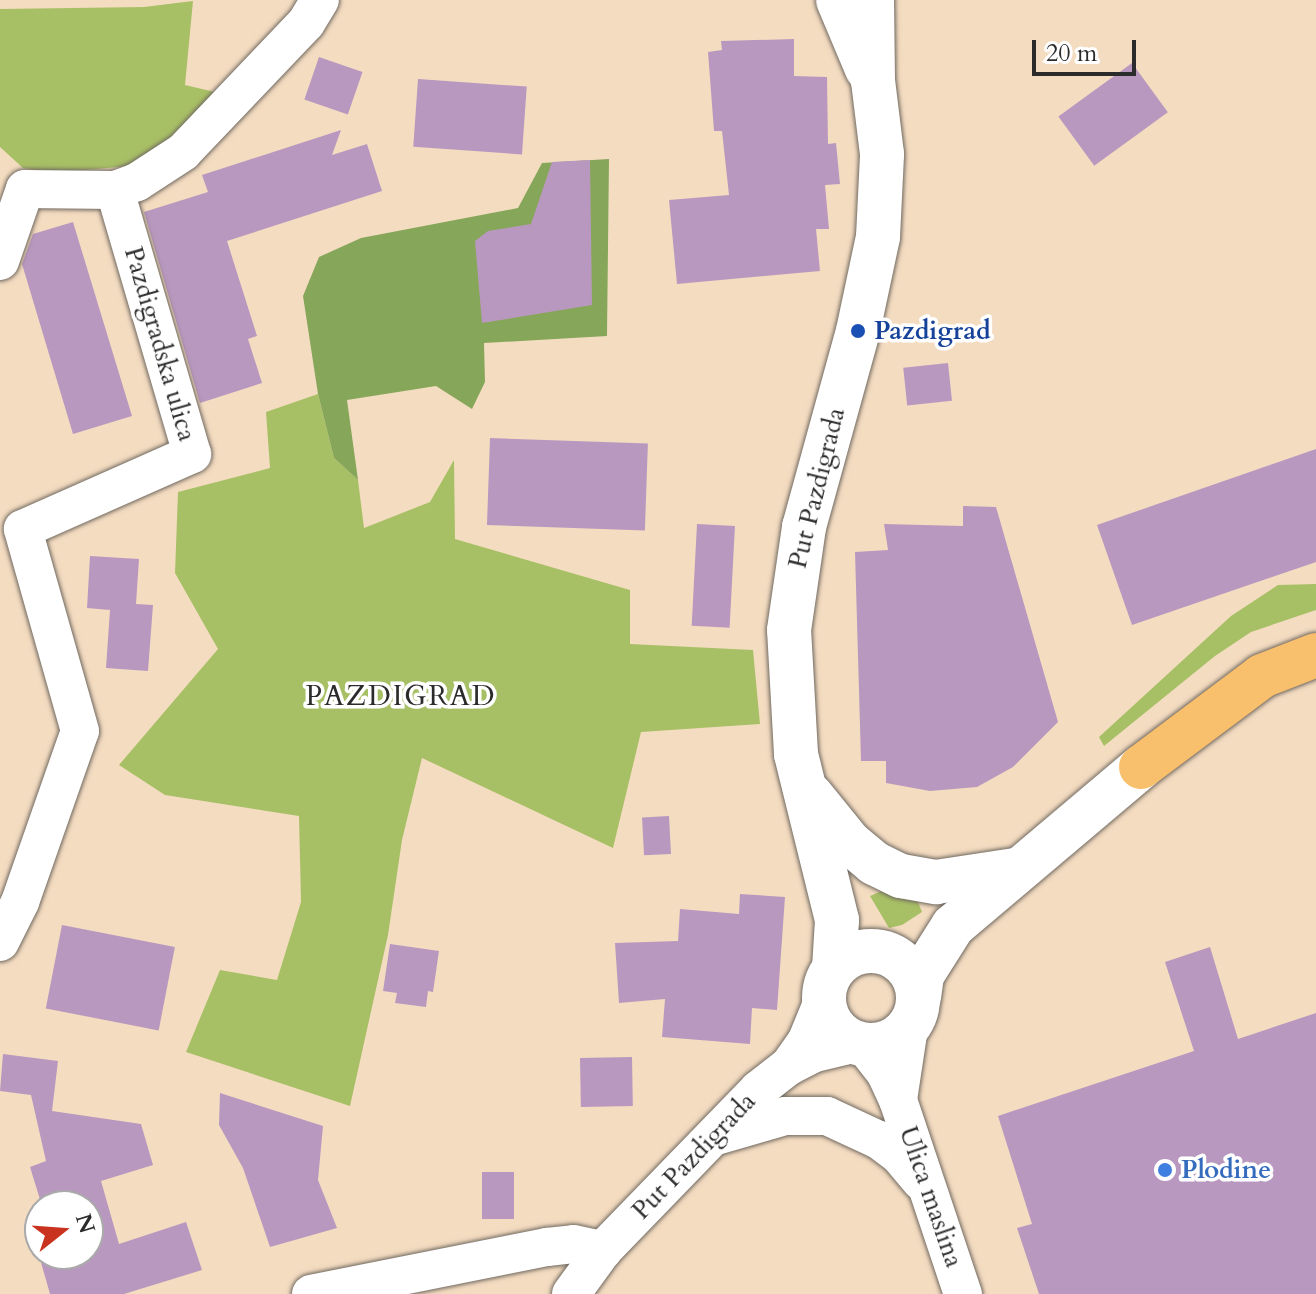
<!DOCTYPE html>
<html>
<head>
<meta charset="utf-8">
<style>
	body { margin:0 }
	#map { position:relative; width:1316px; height:1294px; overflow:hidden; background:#f4dcc1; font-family:Cardo,serif }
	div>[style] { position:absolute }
	.green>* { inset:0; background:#a8c065 }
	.forest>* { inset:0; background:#86a65a }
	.building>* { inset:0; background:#b998bf; transform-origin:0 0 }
	.roads { filter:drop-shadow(0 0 2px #716960) drop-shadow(0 0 2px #716960) }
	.minor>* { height:38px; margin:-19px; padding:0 19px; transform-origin:19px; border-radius:19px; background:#fff }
	.tertiary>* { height:44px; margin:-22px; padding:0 22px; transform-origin:22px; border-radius:22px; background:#fff }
	.tertiary>.ring { margin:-22px; padding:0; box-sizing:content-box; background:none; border:44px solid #fff; border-radius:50% }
	.trunk>* { height:44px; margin:-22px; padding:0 22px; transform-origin:22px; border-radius:22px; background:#f8bf6c }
	.dots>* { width:22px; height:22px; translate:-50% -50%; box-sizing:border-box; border:4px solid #fff; border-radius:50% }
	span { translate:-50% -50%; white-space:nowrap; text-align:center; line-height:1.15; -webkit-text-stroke:7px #fff; paint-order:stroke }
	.transit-label { font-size:26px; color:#164399; font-weight:700 }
	.left { translate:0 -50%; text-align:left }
	.street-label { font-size:26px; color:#2b2b2b }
	.shop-label { font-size:26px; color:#366cbe; font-weight:700 }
	.neighbourhood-label { font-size:28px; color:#2b2b2b; letter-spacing:2px }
	.north { position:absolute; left:24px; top:1190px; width:80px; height:80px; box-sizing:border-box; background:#fff; border:2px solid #aaa; border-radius:50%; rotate:73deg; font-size:22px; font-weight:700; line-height:32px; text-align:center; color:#2b2b2b }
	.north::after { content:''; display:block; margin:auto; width:28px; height:36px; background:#c8321e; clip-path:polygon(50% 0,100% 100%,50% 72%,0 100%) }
	.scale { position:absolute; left:1032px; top:40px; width:104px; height:36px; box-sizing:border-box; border:4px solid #2b2b2b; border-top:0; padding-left:10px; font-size:24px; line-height:28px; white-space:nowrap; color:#2b2b2b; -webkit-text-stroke:6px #fff; paint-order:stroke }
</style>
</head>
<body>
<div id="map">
	<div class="green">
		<i style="clip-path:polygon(193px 1px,185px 85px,219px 93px,176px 141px,129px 166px,54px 173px,23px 168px,0 147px,0 9px,144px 7px)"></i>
		<i style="clip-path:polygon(318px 394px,334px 458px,358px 480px,364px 528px,430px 502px,454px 460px,455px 539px,630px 590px,630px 644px,753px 650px,760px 724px,641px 732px,613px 848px,422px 758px,402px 840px,388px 935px,350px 1106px,186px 1052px,220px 970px,277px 980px,301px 902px,299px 816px,165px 795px,119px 765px,218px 649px,175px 573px,178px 492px,270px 468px,266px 412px)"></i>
		<i style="clip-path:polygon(1316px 584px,1316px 610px,1251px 632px,1215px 656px,1104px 746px,1099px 737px,1231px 616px,1278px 585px)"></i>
		<i style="clip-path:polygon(884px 890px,918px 902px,922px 912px,902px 925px,889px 928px,870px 896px)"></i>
	</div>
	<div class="forest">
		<i style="clip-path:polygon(609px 159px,607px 336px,484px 343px,485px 382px,472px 409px,436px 386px,347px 400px,358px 480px,334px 458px,318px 394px,303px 296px,319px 257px,361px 238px,518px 208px,542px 163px)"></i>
	</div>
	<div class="building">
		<i style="clip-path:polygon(794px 39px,794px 76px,827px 77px,828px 144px,836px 143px,840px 184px,825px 185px,829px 229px,816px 229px,820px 271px,677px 284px,669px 200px,729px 195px,722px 131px,714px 131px,708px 52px,722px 50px,721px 41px)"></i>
		<i style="left:319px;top:57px;width:46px;height:45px;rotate:19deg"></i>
		<i style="left:1132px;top:63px;width:61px;height:91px;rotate:54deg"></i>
		<i style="left:418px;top:79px;width:109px;height:68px;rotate:4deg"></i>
		<i style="clip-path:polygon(341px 130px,332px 155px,367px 144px,382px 191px,227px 241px,257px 336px,248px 339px,262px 383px,200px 403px,144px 212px,208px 192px,202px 175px)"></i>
		<i style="clip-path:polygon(590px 160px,592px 305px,482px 323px,475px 241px,488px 231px,531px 224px,552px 162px)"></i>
		<i style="clip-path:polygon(73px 222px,132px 416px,73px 434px,22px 264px,33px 234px)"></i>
		<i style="left:948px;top:363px;width:38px;height:45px;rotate:84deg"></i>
		<i style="left:490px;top:438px;width:158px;height:87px;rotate:2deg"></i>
		<i style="clip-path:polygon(1316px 449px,1316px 562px,1132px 625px,1097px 525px)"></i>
		<i style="clip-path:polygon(963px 506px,996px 507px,1058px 722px,1013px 767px,977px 787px,930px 791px,886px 783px,886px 761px,861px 761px,855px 552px,888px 550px,884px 524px,963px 526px)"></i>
		<i style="left:697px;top:524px;width:38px;height:102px;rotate:3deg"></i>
		<i style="clip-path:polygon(90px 556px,139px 559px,136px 604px,153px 605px,148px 671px,106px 668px,110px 610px,87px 608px)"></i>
		<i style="left:669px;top:816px;width:38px;height:27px;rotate:87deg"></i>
		<i style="clip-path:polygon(740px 894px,785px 897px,777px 1010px,752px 1008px,750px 1044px,662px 1037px,665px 999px,619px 1003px,615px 943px,678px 941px,680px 909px,739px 914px)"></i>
		<i style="left:62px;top:925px;width:115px;height:85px;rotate:11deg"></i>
		<i style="clip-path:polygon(390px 944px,439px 951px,433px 992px,428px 991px,426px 1007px,395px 1003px,397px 993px,383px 991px)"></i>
		<i style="clip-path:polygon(1210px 947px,1238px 1039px,1316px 1013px,1316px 1294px,1039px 1294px,1017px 1228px,1032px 1224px,998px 1116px,1194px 1051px,1165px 962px)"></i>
		<i style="clip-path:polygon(3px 1054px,58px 1061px,52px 1111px,141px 1124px,153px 1165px,101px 1181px,119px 1244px,186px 1222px,202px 1270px,124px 1294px,50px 1294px,30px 1224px,40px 1222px,40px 1254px,88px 1254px,88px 1206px,42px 1206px,30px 1167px,46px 1161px,31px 1095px,0 1091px)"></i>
		<i style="left:632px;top:1057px;width:49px;height:52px;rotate:89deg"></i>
		<i style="clip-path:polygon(220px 1093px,323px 1126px,318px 1180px,337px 1228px,270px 1247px,243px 1168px,219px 1125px)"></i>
		<i style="left:482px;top:1172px;width:32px;height:47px"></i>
	</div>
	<div class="roads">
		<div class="minor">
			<i style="left:0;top:261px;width:76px;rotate:-70.9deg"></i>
			<i style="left:25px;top:189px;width:90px;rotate:0.6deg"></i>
			<i style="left:115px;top:190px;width:23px;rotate:-20deg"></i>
			<i style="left:137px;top:182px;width:55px;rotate:-33.1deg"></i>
			<i style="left:183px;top:152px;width:178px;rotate:-46.4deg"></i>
			<i style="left:306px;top:23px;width:27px;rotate:-59deg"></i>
			<i style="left:0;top:942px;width:45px;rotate:-63.4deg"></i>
			<i style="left:20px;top:902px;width:181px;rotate:-70.7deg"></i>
			<i style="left:80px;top:731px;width:210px;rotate:-105.8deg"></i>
			<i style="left:23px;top:529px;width:185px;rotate:-23.9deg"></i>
			<i style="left:192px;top:454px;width:275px;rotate:-106.3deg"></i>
			<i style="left:862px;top:1043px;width:37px;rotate:52deg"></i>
			<i style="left:885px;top:1072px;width:31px;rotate:65deg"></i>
			<i style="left:898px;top:1100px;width:205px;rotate:71.5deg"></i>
			<i style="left:789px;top:1066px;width:32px;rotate:-55deg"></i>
			<i style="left:807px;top:1040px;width:48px;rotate:-67.8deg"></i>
			<i style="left:898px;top:1100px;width:74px;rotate:-81.4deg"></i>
			<i style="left:716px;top:1136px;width:72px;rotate:-16.2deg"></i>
			<i style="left:785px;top:1116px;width:42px"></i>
			<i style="left:827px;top:1116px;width:57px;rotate:24.8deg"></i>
			<i style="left:879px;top:1140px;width:25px;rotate:37deg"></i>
			<i style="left:899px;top:1155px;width:34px;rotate:50deg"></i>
			<i style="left:311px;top:1294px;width:241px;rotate:-11.3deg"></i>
			<i style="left:547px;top:1247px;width:27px;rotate:-6deg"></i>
			<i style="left:574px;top:1244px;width:30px;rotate:12deg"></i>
			<i style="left:571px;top:1294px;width:54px;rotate:-54deg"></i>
			<i style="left:603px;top:1250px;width:223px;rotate:-45.9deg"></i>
			<i style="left:758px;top:1090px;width:39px;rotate:-38deg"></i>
			<i style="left:789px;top:1066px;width:29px;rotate:-27deg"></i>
			<i style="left:815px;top:1053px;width:43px;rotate:-13.4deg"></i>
		</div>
		<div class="tertiary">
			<i style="left:838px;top:0;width:75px;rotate:67.2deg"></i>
			<i style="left:811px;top:795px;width:60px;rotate:51deg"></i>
			<i style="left:849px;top:842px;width:33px;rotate:40deg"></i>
			<i style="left:874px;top:863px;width:30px;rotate:26deg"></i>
			<i style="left:901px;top:876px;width:36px;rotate:10deg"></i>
			<i style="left:936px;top:882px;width:80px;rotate:-8.6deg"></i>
			<i class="ring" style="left:824px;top:951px;width:50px;height:50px"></i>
			<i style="left:834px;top:968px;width:48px;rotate:-86.4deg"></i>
			<i style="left:837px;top:920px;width:171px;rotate:-103.9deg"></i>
			<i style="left:796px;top:754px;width:124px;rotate:-93.2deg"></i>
			<i style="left:789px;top:630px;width:104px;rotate:-81.7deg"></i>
			<i style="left:804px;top:527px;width:203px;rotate:-74.6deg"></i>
			<i style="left:858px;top:331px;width:96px;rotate:-78deg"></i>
			<i style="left:878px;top:237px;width:83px;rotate:-87.2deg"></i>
			<i style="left:882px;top:154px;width:74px;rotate:-97deg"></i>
			<i style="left:873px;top:81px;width:81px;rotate:-90.7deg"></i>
			<i style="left:919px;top:997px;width:22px;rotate:-82deg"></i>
			<i style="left:922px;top:975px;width:58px;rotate:-57.7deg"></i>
			<i style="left:953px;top:926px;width:246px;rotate:-40.2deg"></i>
		</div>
		<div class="trunk">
			<i style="left:1141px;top:767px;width:151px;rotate:-36.9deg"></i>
			<i style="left:1262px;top:676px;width:58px;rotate:-21.3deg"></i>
		</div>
	</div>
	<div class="dots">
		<i style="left:858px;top:331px;background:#1a4fb4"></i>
		<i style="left:1165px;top:1170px;background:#3f7fe0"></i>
	</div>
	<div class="transit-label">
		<span class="left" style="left:874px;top:331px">Pazdigrad</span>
	</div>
	<div class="street-label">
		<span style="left:160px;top:344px;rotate:74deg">Pazdigradska ulica</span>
		<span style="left:817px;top:488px;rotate:-76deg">Put Pazdigrada</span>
		<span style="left:694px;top:1156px;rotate:-46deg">Put Pazdigrada</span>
		<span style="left:931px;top:1197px;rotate:71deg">Ulica maslina</span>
	</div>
	<div class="shop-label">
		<span class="left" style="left:1181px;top:1170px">Plodine</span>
	</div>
	<div class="neighbourhood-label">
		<span style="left:401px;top:696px">PAZDIGRAD</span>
	</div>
	<div class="north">N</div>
	<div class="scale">20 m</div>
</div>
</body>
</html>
